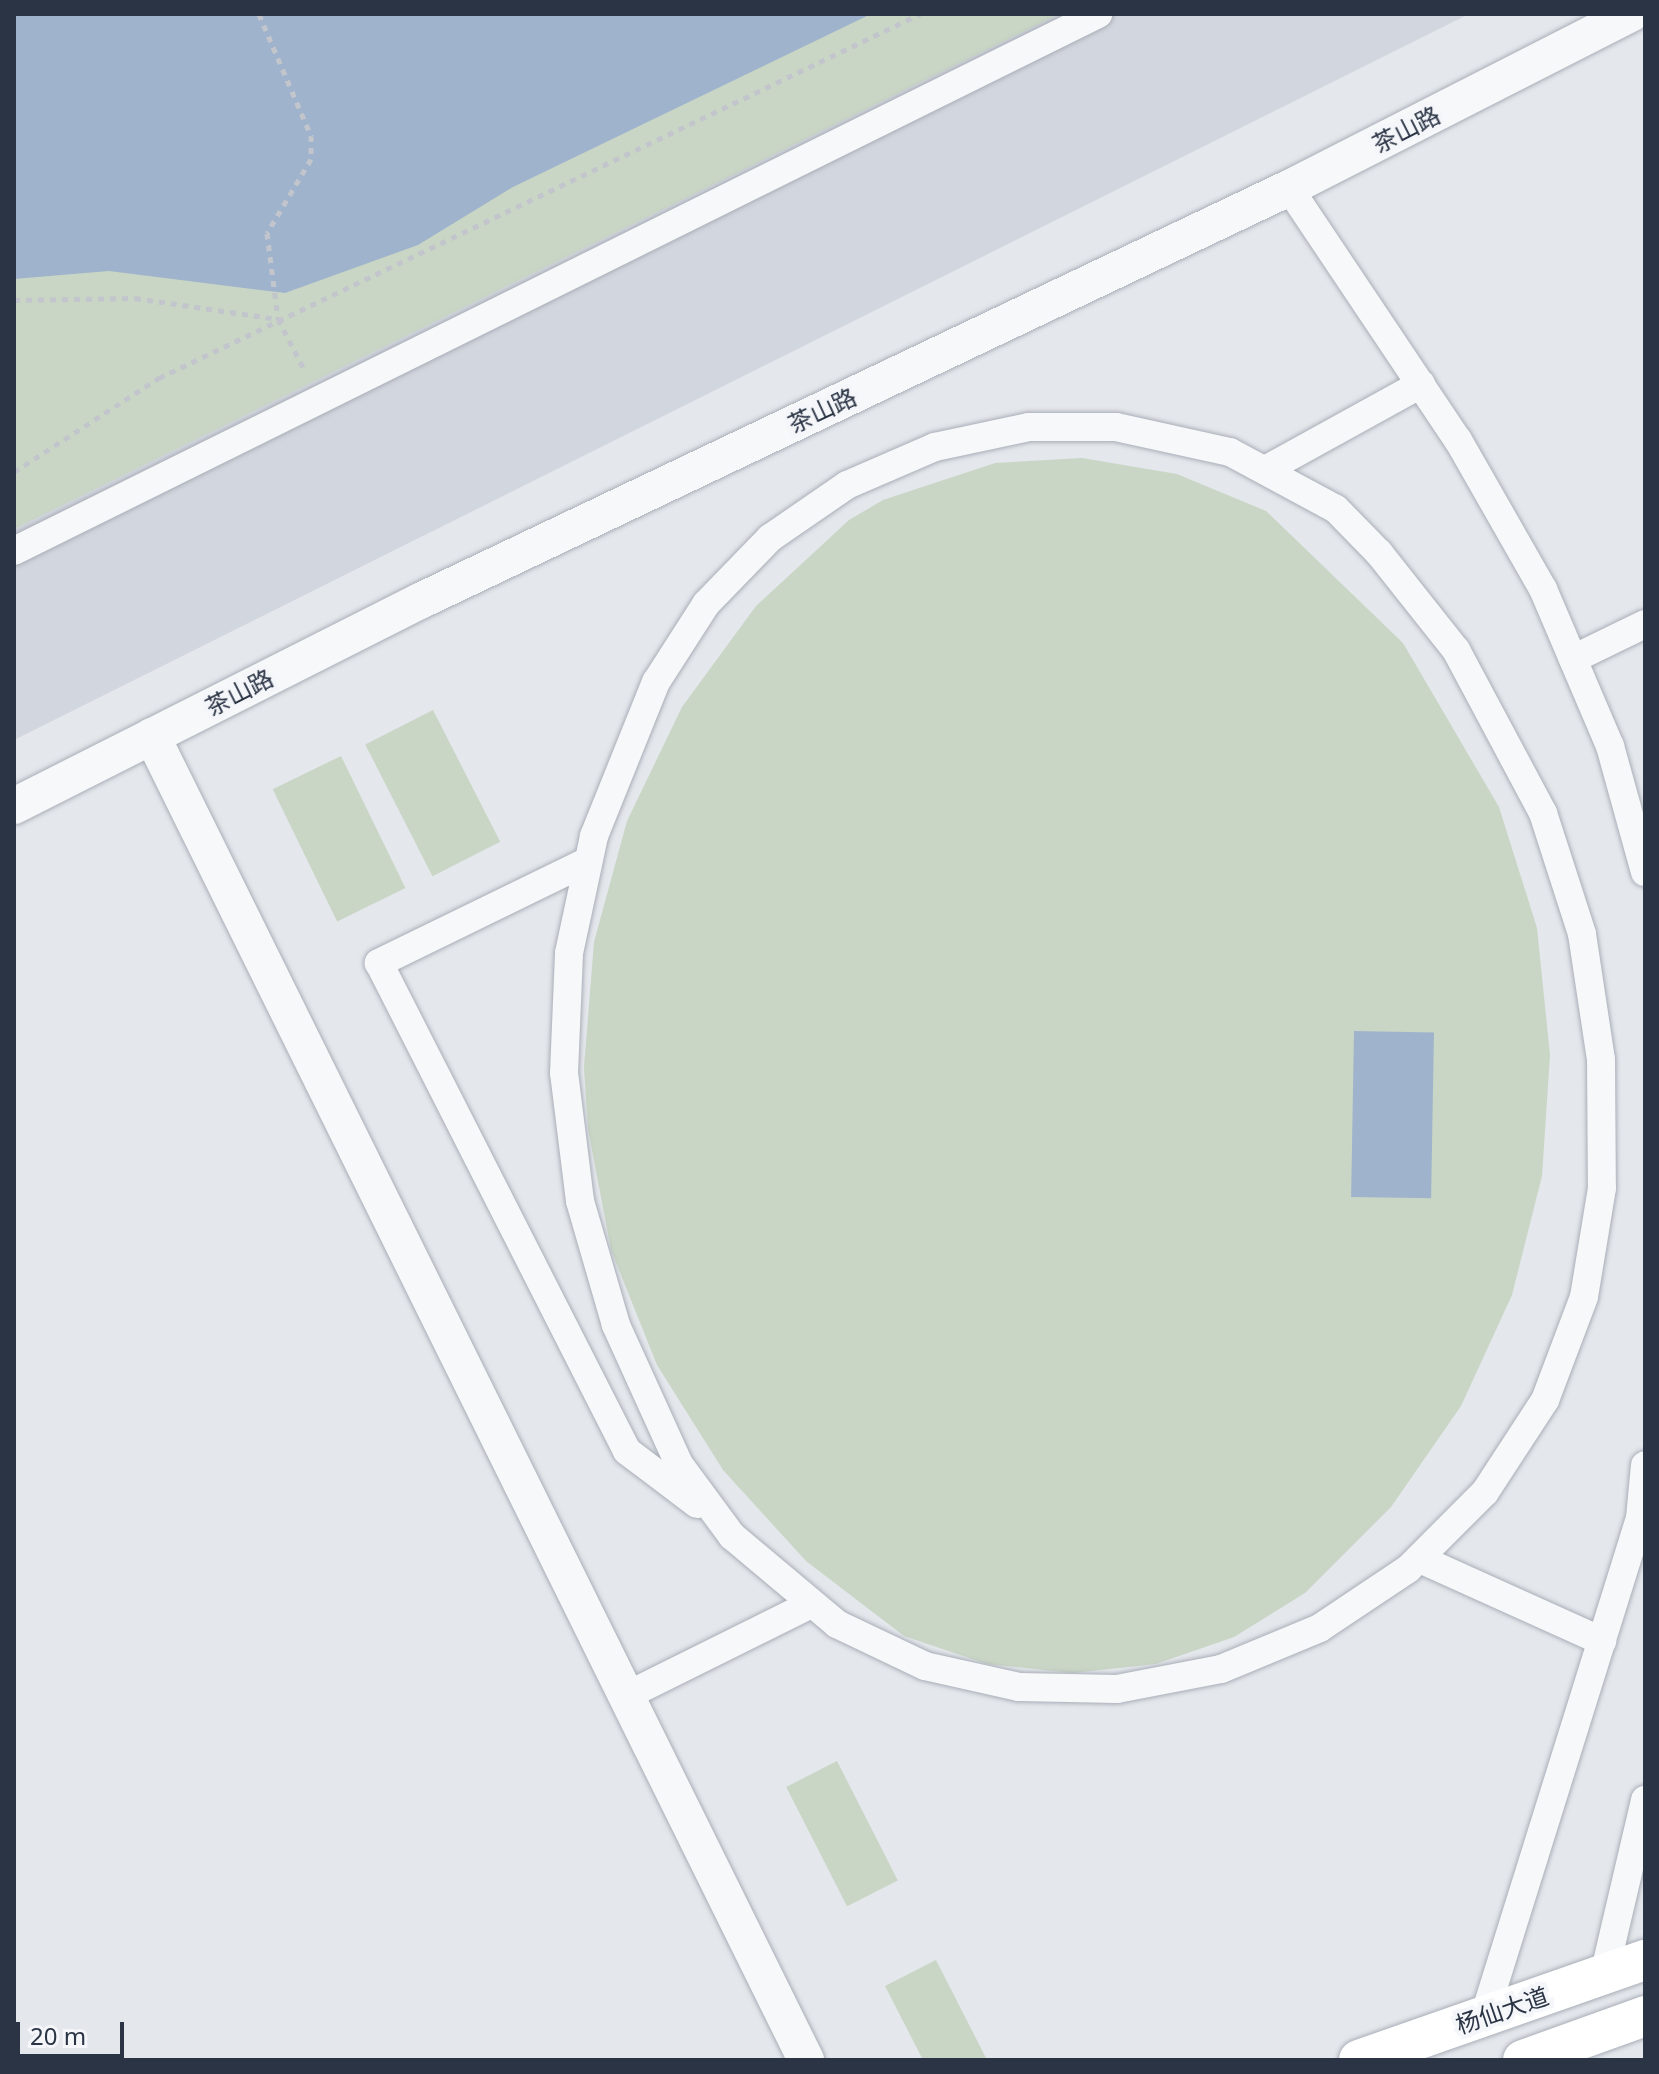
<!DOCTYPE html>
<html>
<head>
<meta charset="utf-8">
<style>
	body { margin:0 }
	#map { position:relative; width:1659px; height:2074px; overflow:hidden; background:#e4e7ec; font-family:"Noto Sans","Noto Sans SC",sans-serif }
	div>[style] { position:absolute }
	.built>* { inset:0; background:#d2d6de }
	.green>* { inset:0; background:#c9d6c5; transform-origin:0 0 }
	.water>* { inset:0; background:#9fb4cc; transform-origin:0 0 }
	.path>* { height:5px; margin-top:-2.5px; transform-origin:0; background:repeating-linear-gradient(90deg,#c2c5cb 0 6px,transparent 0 12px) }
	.roads { filter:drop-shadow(0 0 2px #a9aeb7) drop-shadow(0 0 2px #a9aeb7) }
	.minor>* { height:28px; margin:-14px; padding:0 14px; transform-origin:14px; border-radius:14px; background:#f7f8fa }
	.tertiary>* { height:36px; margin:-18px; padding:0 18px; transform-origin:18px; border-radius:18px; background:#f7f8fa }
	.secondary>* { height:40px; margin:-20px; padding:0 20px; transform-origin:20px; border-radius:20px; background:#fff }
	span { translate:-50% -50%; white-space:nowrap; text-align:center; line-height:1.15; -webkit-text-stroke:8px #f4f6f9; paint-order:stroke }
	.street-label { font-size:24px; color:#2b3445 }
	.frame { position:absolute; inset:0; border:16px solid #2b3445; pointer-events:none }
	.scale { position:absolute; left:16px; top:2022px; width:108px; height:36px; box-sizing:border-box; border:4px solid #2b3445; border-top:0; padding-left:10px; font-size:24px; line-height:28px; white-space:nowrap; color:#2b3445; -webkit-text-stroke:6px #f4f6f9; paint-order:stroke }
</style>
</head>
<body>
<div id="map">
	<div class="built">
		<i style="clip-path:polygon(14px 14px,1469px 14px,14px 740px)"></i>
	</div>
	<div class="green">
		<i style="clip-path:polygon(14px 14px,1059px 14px,14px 529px)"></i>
		<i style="clip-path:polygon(1082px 458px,1177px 474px,1266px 511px,1403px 643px,1499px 807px,1537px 928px,1550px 1055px,1542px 1176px,1512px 1295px,1461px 1406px,1391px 1507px,1305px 1593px,1234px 1637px,1156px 1664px,1073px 1673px,987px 1664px,904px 1636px,806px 1561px,723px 1470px,657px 1365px,611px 1250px,588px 1129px,584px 1067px,594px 942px,627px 821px,682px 707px,756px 606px,849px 520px,883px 500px,995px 463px)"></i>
		<i style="left:433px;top:710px;width:148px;height:76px;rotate:63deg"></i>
		<i style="left:341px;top:756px;width:147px;height:76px;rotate:64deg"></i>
		<i style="left:837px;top:1761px;width:134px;height:57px;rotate:63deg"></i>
		<i style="clip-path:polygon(936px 1960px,987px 2060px,923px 2060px,885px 1986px)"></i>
	</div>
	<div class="water">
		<i style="clip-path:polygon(14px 14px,871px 14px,513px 187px,418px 245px,285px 293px,109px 271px,14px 279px)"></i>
		<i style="left:1354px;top:1031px;width:80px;height:166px;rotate:1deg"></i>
	</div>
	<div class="path">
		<i style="left:259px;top:14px;width:133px;rotate:66.9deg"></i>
		<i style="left:311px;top:136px;width:23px;rotate:90deg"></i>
		<i style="left:311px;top:159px;width:86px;rotate:120.7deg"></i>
		<i style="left:267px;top:233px;width:87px;rotate:82.7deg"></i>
		<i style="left:278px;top:319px;width:59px;rotate:62.6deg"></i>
		<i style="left:14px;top:300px;width:121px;rotate:-0.9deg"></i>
		<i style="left:135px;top:298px;width:144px;rotate:8.4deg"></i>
		<i style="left:14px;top:472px;width:173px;rotate:-33deg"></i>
		<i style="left:159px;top:378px;width:844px;rotate:-25.56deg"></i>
	</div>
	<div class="roads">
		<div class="minor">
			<i style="left:1289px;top:188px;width:303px;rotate:56.2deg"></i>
			<i style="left:1458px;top:440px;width:172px;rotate:60.3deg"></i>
			<i style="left:1543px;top:589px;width:171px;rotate:66.9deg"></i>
			<i style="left:1610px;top:746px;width:131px;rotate:74.5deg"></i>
			<i style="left:1029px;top:427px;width:87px"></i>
			<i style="left:1116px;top:427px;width:117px;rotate:12.4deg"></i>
			<i style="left:1230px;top:452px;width:120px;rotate:28.3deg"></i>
			<i style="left:1336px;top:509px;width:62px;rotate:45.7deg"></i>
			<i style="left:1379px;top:553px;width:124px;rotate:51.6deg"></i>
			<i style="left:1456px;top:650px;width:185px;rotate:61.9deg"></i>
			<i style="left:1543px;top:813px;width:127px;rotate:72.1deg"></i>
			<i style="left:1582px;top:934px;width:127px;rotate:81.4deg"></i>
			<i style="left:1601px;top:1060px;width:128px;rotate:89.6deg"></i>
			<i style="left:1602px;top:1188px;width:110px;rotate:99.4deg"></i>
			<i style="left:1584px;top:1297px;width:110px;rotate:110.7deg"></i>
			<i style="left:1545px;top:1400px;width:110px;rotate:123.1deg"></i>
			<i style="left:1485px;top:1492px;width:109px;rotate:135deg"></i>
			<i style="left:1408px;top:1569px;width:106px;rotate:146.2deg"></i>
			<i style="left:1320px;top:1628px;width:107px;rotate:157.5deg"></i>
			<i style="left:1221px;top:1669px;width:106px;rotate:169.1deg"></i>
			<i style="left:1117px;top:1689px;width:98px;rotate:-178.8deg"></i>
			<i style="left:1019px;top:1687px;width:96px;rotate:-167.4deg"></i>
			<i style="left:925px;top:1666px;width:98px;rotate:-154.5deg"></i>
			<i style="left:837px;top:1624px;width:137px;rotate:-140deg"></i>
			<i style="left:732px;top:1536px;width:89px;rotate:-126.4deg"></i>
			<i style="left:679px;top:1464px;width:153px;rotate:-114.4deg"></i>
			<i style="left:616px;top:1325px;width:129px;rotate:-106.2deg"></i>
			<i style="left:580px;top:1201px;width:129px;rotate:-97.1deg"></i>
			<i style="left:564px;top:1073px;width:120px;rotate:-87.6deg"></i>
			<i style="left:569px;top:953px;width:120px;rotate:-77.9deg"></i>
			<i style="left:594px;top:836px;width:166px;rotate:-68.1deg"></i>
			<i style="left:656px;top:682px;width:93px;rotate:-57.3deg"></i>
			<i style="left:706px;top:604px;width:92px;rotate:-45.9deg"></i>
			<i style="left:770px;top:538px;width:93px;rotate:-34.5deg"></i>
			<i style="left:847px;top:485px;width:96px;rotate:-23.4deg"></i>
			<i style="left:935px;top:447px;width:96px;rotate:-12deg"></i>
			<i style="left:1267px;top:469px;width:176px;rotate:-28.9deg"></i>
			<i style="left:14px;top:551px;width:1210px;rotate:-26.35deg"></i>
			<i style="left:1573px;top:659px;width:80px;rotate:-25.9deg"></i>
			<i style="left:588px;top:861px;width:233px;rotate:154deg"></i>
			<i style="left:379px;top:963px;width:547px;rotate:63.06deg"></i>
			<i style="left:627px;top:1451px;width:88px;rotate:37.1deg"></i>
			<i style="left:1420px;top:1559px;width:200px;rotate:24.3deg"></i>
			<i style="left:626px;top:1696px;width:204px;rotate:-26.4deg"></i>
			<i style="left:1604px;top:1975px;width:180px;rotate:-76.8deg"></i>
			<i style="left:1484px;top:2017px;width:523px;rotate:-72.64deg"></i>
			<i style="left:1640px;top:1518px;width:53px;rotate:-84.6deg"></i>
		</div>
		<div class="tertiary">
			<i style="left:152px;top:736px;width:1477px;rotate:63.71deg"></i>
			<i style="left:14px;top:806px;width:455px;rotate:-26.8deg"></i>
			<i style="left:420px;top:601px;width:962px;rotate:-25.42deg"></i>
			<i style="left:1289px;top:188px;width:384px;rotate:-27deg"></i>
		</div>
		<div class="secondary">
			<i style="left:1359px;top:2060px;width:303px;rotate:-19.3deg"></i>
			<i style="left:1523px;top:2060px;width:130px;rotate:-19.8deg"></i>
		</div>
	</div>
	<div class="street-label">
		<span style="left:1406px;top:129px;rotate:-27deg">茶山路</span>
		<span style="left:822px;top:410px;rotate:-25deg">茶山路</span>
		<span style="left:239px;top:692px;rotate:-27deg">茶山路</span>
		<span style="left:1502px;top:2010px;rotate:-19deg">杨仙大道</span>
	</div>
	<div class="frame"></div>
	<div class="scale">20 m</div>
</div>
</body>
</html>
